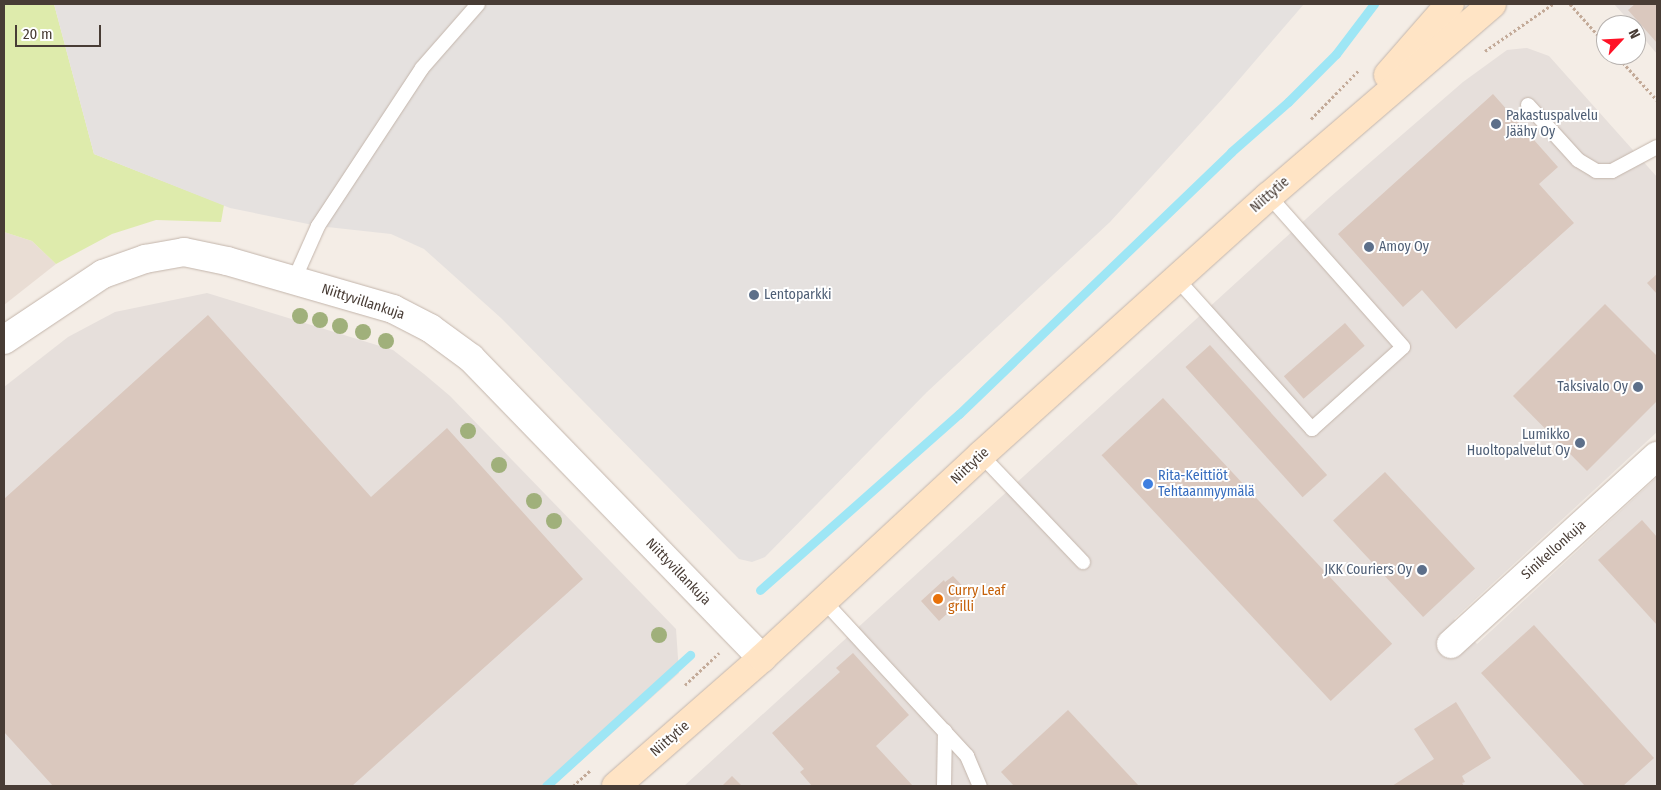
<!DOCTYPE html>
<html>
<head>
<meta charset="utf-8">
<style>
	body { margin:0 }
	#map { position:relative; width:1661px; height:790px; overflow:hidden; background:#f4ede6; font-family:"Fira Sans Condensed",sans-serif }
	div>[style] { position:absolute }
	.residential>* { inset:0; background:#e9ddd4 }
	.industrial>* { inset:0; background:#e6dfdb }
	.green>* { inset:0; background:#deebac }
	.parking>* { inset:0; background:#e5e1df }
	.stream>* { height:9px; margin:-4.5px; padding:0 4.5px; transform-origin:4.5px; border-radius:4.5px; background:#9ee6f5 }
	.building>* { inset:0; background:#dac8be; transform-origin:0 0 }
	.path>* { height:3px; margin-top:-1.5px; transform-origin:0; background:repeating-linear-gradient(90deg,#c3aa98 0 2.5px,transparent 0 5px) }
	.roads { filter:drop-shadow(0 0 1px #c3b5ab) drop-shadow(0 0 1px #c3b5ab) }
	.lane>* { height:14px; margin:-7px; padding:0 7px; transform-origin:7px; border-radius:7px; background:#fff }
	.street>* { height:28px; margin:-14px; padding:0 14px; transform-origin:14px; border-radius:14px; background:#fff }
	.secondary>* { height:28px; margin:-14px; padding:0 14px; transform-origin:14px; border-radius:14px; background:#ffe4c5 }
	.trees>* { width:16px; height:16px; margin:-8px; border-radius:50%; background:#a0b07b }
	.dots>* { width:14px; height:14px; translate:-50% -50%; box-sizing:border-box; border:2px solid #fff; border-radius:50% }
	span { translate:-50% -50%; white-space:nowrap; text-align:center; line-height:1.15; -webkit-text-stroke:4px #fff; paint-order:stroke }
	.service-label { font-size:14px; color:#4e5e75 }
	.left { translate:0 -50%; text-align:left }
	.right { translate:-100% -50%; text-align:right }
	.street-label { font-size:14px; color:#483c35 }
	.shop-label { font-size:14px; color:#366cbe }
	.food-label { font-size:14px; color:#c56008 }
	.frame { position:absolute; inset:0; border:5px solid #483c35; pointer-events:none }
	.north { position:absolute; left:1596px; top:15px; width:50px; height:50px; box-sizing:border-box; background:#fff; border:1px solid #b6b1ae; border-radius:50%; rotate:65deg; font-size:14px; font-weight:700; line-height:20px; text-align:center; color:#483c35 }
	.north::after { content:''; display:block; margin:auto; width:18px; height:22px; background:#ff1226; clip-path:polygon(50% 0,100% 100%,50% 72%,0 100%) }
	.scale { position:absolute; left:15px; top:25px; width:86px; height:22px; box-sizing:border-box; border:2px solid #483c35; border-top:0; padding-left:6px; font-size:15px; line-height:18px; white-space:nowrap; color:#483c35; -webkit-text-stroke:4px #fff; paint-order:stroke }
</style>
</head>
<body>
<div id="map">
	<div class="residential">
		<i style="clip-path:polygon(4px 232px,32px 241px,56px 264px,4px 305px)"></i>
	</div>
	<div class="industrial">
		<i style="clip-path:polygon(1614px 4px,1657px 4px,1657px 54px,1636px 29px,1636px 25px,1633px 25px)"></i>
		<i style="clip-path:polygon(1527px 48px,1549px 56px,1657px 177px,1657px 432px,1454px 619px,1477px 644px,1657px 477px,1657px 786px,684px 786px,1329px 198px,1463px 82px,1507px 50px)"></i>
		<i style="clip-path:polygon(207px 293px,393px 350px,424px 374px,450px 396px,676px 629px,679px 673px,553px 786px,4px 786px,4px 387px,68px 337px,115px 312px)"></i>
	</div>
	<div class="green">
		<i style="clip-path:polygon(4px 4px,54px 4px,94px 154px,224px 205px,221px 222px,156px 220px,112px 234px,56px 264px,32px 241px,4px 232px)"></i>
	</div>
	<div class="parking">
		<i style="clip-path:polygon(54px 4px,1304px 4px,1225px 96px,1110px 222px,927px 392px,765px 557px,752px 562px,739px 559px,501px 318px,424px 249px,391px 234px,318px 226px,230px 208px,94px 154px)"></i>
	</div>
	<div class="stream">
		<i style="left:760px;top:590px;width:266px;rotate:-41.5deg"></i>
		<i style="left:959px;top:414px;width:378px;rotate:-43.9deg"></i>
		<i style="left:1231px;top:152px;width:76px;rotate:-41.3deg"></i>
		<i style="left:1288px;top:102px;width:68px;rotate:-45deg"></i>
		<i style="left:1336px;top:54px;width:63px;rotate:-52.8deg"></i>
		<i style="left:546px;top:786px;width:195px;rotate:-42.3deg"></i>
	</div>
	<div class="building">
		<i style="clip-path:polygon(1635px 4px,1657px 4px,1657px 43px,1628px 10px)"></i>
		<i style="clip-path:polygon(1493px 94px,1558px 167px,1539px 184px,1574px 223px,1456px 329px,1422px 290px,1403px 307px,1338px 234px)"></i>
		<i style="clip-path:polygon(1657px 274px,1657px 294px,1647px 283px)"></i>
		<i style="clip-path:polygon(1605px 304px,1657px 356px,1657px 401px,1587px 471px,1513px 396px)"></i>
		<i style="clip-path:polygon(208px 315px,371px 497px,447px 428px,583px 579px,352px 786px,53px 786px,4px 732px,4px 499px)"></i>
		<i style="left:1345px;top:323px;width:30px;height:81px;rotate:49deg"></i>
		<i style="left:1210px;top:345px;width:175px;height:33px;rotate:48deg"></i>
		<i style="left:1163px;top:398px;width:336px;height:84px;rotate:47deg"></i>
		<i style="left:1385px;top:472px;width:132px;height:71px;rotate:47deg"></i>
		<i style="clip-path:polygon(1642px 520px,1657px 537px,1657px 625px,1598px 560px)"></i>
		<i style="clip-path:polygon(953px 576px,972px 596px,963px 605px,960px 602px,939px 621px,921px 601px,944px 580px,945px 582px)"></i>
		<i style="clip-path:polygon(1534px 625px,1654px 758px,1623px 786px,1585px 786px,1481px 673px)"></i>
		<i style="clip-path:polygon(853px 653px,909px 715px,876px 746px,913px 786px,812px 786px,800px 772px,804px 769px,772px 733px,840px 672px,836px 668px)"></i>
		<i style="clip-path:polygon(1456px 702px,1491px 758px,1462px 776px,1465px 782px,1462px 783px,1464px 786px,1392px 786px,1434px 759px,1414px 729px)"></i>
		<i style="clip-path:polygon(1068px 710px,1139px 786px,1014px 786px,1001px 772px)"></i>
		<i style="clip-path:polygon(732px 776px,742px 786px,722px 786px)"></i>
	</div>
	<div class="path">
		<i style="left:1570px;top:4px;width:54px;rotate:48deg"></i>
		<i style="left:1485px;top:51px;width:83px;rotate:-34.7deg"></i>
		<i style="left:1616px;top:55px;width:61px;rotate:47.7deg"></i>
		<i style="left:1311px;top:119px;width:69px;rotate:-45.6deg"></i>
		<i style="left:685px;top:685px;width:47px;rotate:-43.3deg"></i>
		<i style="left:573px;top:786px;width:24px;rotate:-42deg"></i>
	</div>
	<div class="roads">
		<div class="lane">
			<i style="left:1528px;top:105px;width:74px;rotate:47.7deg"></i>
			<i style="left:1578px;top:160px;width:21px;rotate:31deg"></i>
			<i style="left:1596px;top:171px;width:16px"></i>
			<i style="left:1612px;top:171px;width:51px;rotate:-28.1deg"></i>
			<i style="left:1177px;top:279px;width:202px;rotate:48deg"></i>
			<i style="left:1312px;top:429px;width:122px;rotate:-42deg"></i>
			<i style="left:1403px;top:347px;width:202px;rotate:-131.6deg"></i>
			<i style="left:294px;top:280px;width:59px;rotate:-66deg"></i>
			<i style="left:318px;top:226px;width:189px;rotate:-56.6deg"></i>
			<i style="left:422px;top:68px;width:85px;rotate:-48.8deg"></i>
			<i style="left:981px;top:455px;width:148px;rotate:46.4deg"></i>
			<i style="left:824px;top:601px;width:211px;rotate:47.3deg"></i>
			<i style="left:967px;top:756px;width:33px;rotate:67deg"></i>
			<i style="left:944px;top:786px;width:55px;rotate:-89deg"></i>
		</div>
		<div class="street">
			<i style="left:4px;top:340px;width:119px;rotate:-33.7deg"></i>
			<i style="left:103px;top:274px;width:45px;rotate:-19.7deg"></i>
			<i style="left:145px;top:259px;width:40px;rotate:-10deg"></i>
			<i style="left:184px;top:252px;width:44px;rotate:11.8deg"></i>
			<i style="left:227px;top:261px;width:173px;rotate:16.1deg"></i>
			<i style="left:393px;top:309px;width:42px;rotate:27.2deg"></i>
			<i style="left:430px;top:328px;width:51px;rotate:36.2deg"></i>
			<i style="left:471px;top:358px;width:418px;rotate:45.9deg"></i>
			<i style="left:1451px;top:644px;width:279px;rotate:-42.4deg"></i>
		</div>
		<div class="secondary">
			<i style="left:1388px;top:75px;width:94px;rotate:-48.9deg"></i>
			<i style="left:616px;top:786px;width:194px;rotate:-41.2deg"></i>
			<i style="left:762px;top:658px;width:299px;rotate:-42.8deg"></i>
			<i style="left:981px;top:455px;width:387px;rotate:-42deg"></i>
			<i style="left:1269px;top:196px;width:294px;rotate:-40.7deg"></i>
		</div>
	</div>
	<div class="trees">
		<i style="left:300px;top:316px"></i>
		<i style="left:320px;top:320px"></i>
		<i style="left:340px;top:326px"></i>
		<i style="left:363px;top:332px"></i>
		<i style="left:386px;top:341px"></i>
		<i style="left:468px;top:431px"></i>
		<i style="left:499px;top:465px"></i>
		<i style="left:534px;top:501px"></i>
		<i style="left:554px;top:521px"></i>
		<i style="left:659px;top:635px"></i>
	</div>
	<div class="dots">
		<i style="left:1496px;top:124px;background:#5c6f8a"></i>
		<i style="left:1369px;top:247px;background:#5c6f8a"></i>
		<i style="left:754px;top:295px;background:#5c6f8a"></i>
		<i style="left:1638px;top:387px;background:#5c6f8a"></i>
		<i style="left:1580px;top:443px;background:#5c6f8a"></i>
		<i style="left:1148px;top:484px;background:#3f7fe0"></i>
		<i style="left:1422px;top:570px;background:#5c6f8a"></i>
		<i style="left:938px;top:599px;background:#e8710a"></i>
	</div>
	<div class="service-label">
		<span class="left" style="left:1506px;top:124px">Pakastuspalvelu<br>Jäähy Oy</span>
		<span class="left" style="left:1379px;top:247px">Amoy Oy</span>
		<span class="left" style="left:764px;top:295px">Lentoparkki</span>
		<span class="right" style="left:1628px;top:387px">Taksivalo Oy</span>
		<span class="right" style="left:1570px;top:443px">Lumikko<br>Huoltopalvelut Oy</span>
		<span class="right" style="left:1412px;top:570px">JKK Couriers Oy</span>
	</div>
	<div class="street-label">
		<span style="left:1270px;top:195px;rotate:-41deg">Niittytie</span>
		<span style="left:363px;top:302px;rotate:18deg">Niittyvillankuja</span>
		<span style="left:970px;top:466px;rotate:-43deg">Niittytie</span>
		<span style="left:1554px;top:550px;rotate:-42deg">Sinikellonkuja</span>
		<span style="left:678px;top:572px;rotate:46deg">Niittyvillankuja</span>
		<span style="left:670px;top:739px;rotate:-41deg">Niittytie</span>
	</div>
	<div class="shop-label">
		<span class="left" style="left:1158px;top:484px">Rita-Keittiöt<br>Tehtaanmyymälä</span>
	</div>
	<div class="food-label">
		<span class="left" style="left:948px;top:599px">Curry Leaf<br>grilli</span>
	</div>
	<div class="frame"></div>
	<div class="north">N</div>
	<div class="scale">20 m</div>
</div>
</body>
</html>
